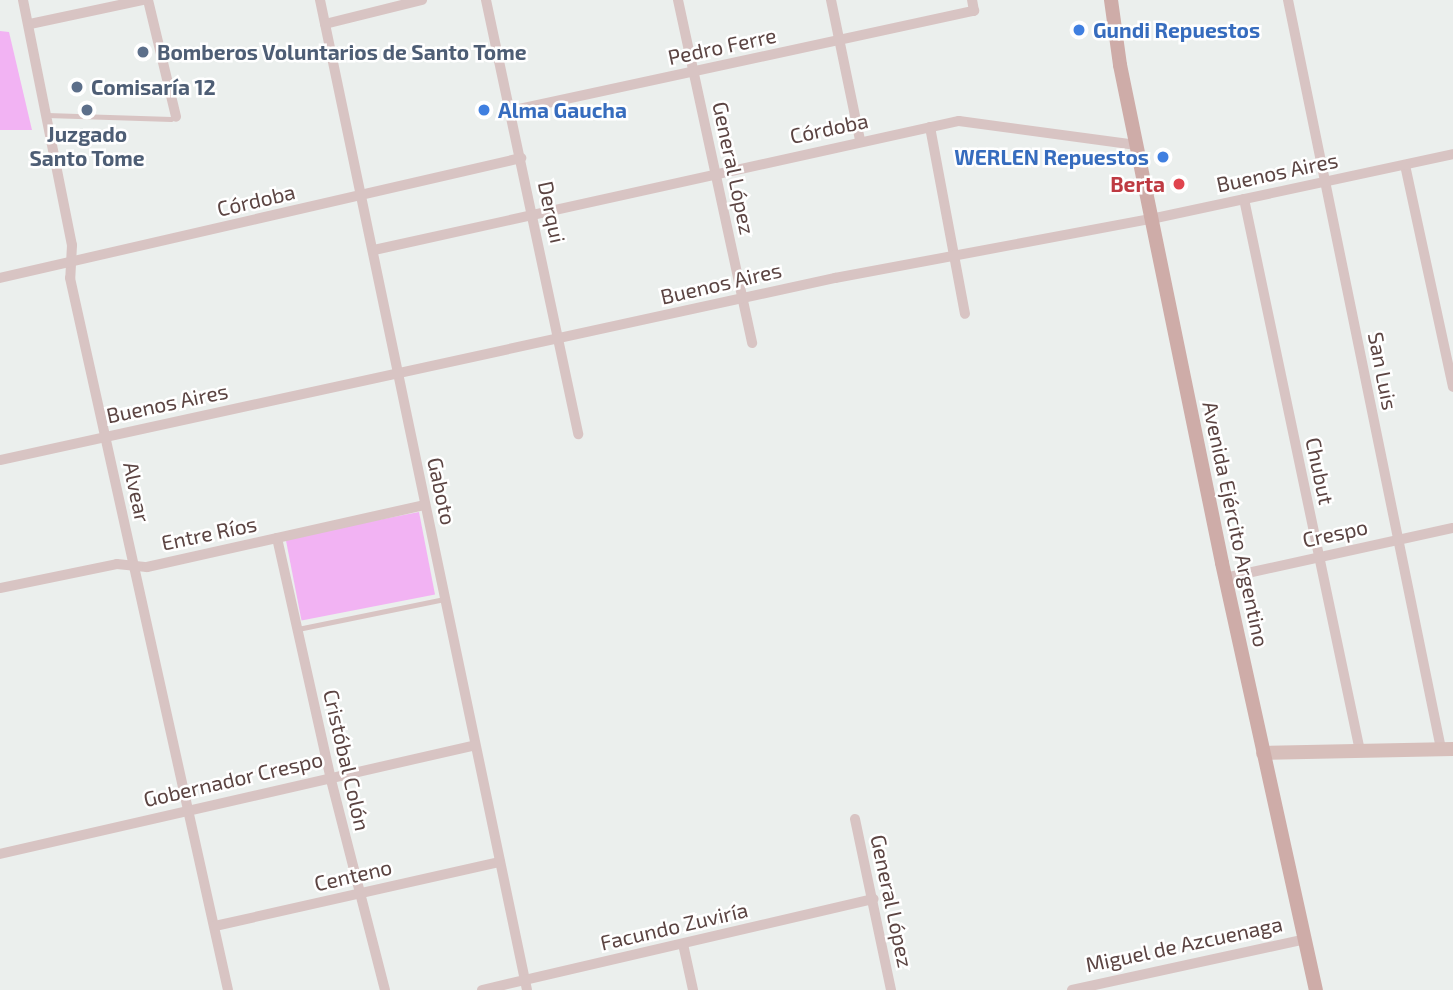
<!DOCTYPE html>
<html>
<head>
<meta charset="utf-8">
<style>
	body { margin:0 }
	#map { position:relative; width:1453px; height:990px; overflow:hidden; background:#ebefed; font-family:"Exo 2",sans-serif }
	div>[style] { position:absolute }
	.green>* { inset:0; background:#f2b3f3; transform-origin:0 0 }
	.lane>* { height:4.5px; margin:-2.25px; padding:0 2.25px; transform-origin:2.25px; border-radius:2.25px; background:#d8c4c3 }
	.street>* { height:10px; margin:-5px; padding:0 5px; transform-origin:5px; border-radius:5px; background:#d8c4c3 }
	.secondary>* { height:14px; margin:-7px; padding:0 7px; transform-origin:7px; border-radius:7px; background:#d7bfbb }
	.primary>* { height:14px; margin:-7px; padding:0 7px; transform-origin:7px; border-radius:7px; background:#ceaca8 }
	.dots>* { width:19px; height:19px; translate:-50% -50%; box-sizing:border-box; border:4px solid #fff; border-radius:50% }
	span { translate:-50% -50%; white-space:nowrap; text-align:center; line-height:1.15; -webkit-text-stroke:5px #fff; paint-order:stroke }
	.shop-label { font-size:21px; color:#366cbe; font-weight:700 }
	.left { translate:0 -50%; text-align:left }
	.right { translate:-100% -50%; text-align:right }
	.street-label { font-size:21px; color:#5b4442 }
	.service-label { font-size:21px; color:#4e5e75; font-weight:700 }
	.health-label { font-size:21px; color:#be3a42; font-weight:700 }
</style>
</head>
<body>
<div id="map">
	<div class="green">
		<i style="clip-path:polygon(0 31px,9px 32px,32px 130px,0 130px)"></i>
		<i style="left:419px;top:512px;width:84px;height:136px;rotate:79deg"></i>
	</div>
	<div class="lane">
		<i style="left:47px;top:115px;width:124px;rotate:1.8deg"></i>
		<i style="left:298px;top:629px;width:149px;rotate:-11.6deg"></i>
	</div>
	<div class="street">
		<i style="left:23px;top:0;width:250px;rotate:78.7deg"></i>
		<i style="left:72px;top:245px;width:33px;rotate:93deg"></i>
		<i style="left:70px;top:278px;width:729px;rotate:77.49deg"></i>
		<i style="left:148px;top:0;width:120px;rotate:76.5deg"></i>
		<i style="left:320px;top:0;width:1011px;rotate:78.19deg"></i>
		<i style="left:486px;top:0;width:444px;rotate:78deg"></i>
		<i style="left:678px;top:0;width:351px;rotate:77.8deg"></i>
		<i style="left:831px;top:0;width:143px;rotate:78.3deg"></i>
		<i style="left:1288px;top:0;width:764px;rotate:78.45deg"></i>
		<i style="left:30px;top:24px;width:116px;rotate:-12deg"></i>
		<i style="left:325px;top:24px;width:100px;rotate:-13.9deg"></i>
		<i style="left:510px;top:111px;width:475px;rotate:-12.2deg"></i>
		<i style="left:974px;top:11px;width:11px;rotate:-100deg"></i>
		<i style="left:930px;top:127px;width:190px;rotate:79.4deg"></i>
		<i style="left:1405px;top:165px;width:227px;rotate:77.8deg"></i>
		<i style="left:1244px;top:199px;width:564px;rotate:78.13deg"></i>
		<i style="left:374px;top:250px;width:599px;rotate:-12.44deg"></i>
		<i style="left:959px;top:121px;width:179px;rotate:7.7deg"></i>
		<i style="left:0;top:278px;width:535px;rotate:-12.97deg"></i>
		<i style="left:0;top:460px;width:855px;rotate:-12.3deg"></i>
		<i style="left:835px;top:278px;width:321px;rotate:-10.6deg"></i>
		<i style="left:1151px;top:219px;width:309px;rotate:-12.1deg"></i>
		<i style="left:277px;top:538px;width:244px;rotate:77.4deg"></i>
		<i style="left:330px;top:776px;width:221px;rotate:75.6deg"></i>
		<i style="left:1225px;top:578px;width:233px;rotate:-12.4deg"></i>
		<i style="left:0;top:588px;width:119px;rotate:-11.6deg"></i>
		<i style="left:117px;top:564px;width:30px;rotate:6deg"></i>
		<i style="left:147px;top:567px;width:285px;rotate:-12.6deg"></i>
		<i style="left:855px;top:819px;width:175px;rotate:78.1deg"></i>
		<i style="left:0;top:854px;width:487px;rotate:-12.9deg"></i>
		<i style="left:215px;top:926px;width:292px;rotate:-12.7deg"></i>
		<i style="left:683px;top:944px;width:47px;rotate:77.7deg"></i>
		<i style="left:482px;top:990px;width:402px;rotate:-13.1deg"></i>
		<i style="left:1072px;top:990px;width:239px;rotate:-12.3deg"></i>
	</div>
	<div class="secondary">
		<i style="left:1263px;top:753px;width:190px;rotate:-1.2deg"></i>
	</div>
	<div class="primary">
		<i style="left:1111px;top:0;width:66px;rotate:82.1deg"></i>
		<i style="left:1120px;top:65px;width:508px;rotate:78.42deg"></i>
		<i style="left:1222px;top:563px;width:437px;rotate:77.6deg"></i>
	</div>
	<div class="dots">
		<i style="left:1079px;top:30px;background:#3f7fe0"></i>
		<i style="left:143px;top:52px;background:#5c6f8a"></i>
		<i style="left:77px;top:87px;background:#5c6f8a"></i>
		<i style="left:87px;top:110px;background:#5c6f8a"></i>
		<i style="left:484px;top:110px;background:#3f7fe0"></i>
		<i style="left:1163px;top:157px;background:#3f7fe0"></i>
		<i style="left:1179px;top:184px;background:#e0444e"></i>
	</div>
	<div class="shop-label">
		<span class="left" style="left:1093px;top:30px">Gundi Repuestos</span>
		<span class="left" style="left:498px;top:110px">Alma Gaucha</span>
		<span class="right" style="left:1149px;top:157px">WERLEN Repuestos</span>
	</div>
	<div class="street-label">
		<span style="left:722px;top:46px;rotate:-12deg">Pedro Ferre</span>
		<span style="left:829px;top:128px;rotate:-12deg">Córdoba</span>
		<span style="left:734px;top:168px;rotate:78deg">General López</span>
		<span style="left:1277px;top:172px;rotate:-12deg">Buenos Aires</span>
		<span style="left:256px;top:200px;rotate:-13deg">Córdoba</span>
		<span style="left:552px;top:212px;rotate:78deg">Derqui</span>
		<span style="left:721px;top:283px;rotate:-13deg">Buenos Aires</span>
		<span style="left:1383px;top:371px;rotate:79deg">San Luis</span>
		<span style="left:167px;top:403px;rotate:-12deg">Buenos Aires</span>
		<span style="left:1320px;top:471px;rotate:78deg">Chubut</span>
		<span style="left:442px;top:491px;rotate:78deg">Gaboto</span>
		<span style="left:137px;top:492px;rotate:78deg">Alvear</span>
		<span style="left:1236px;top:524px;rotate:78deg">Avenida Ejército Argentino</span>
		<span style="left:209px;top:533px;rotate:-12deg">Entre Ríos</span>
		<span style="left:1335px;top:533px;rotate:-12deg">Crespo</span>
		<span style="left:347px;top:760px;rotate:77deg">Cristóbal Colón</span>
		<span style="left:233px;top:779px;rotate:-13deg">Gobernador Crespo</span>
		<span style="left:353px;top:875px;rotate:-13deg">Centeno</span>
		<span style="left:892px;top:901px;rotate:78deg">General López</span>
		<span style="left:674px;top:926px;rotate:-13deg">Facundo Zuviría</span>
		<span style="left:1184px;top:944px;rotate:-12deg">Miguel de Azcuenaga</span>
	</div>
	<div class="service-label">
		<span class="left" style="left:157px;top:52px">Bomberos Voluntarios de Santo Tome</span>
		<span class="left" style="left:91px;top:87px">Comisaría 12</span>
		<span style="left:87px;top:146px">Juzgado<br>Santo Tome</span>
	</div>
	<div class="health-label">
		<span class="right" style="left:1165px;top:184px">Berta</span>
	</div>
</div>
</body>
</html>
